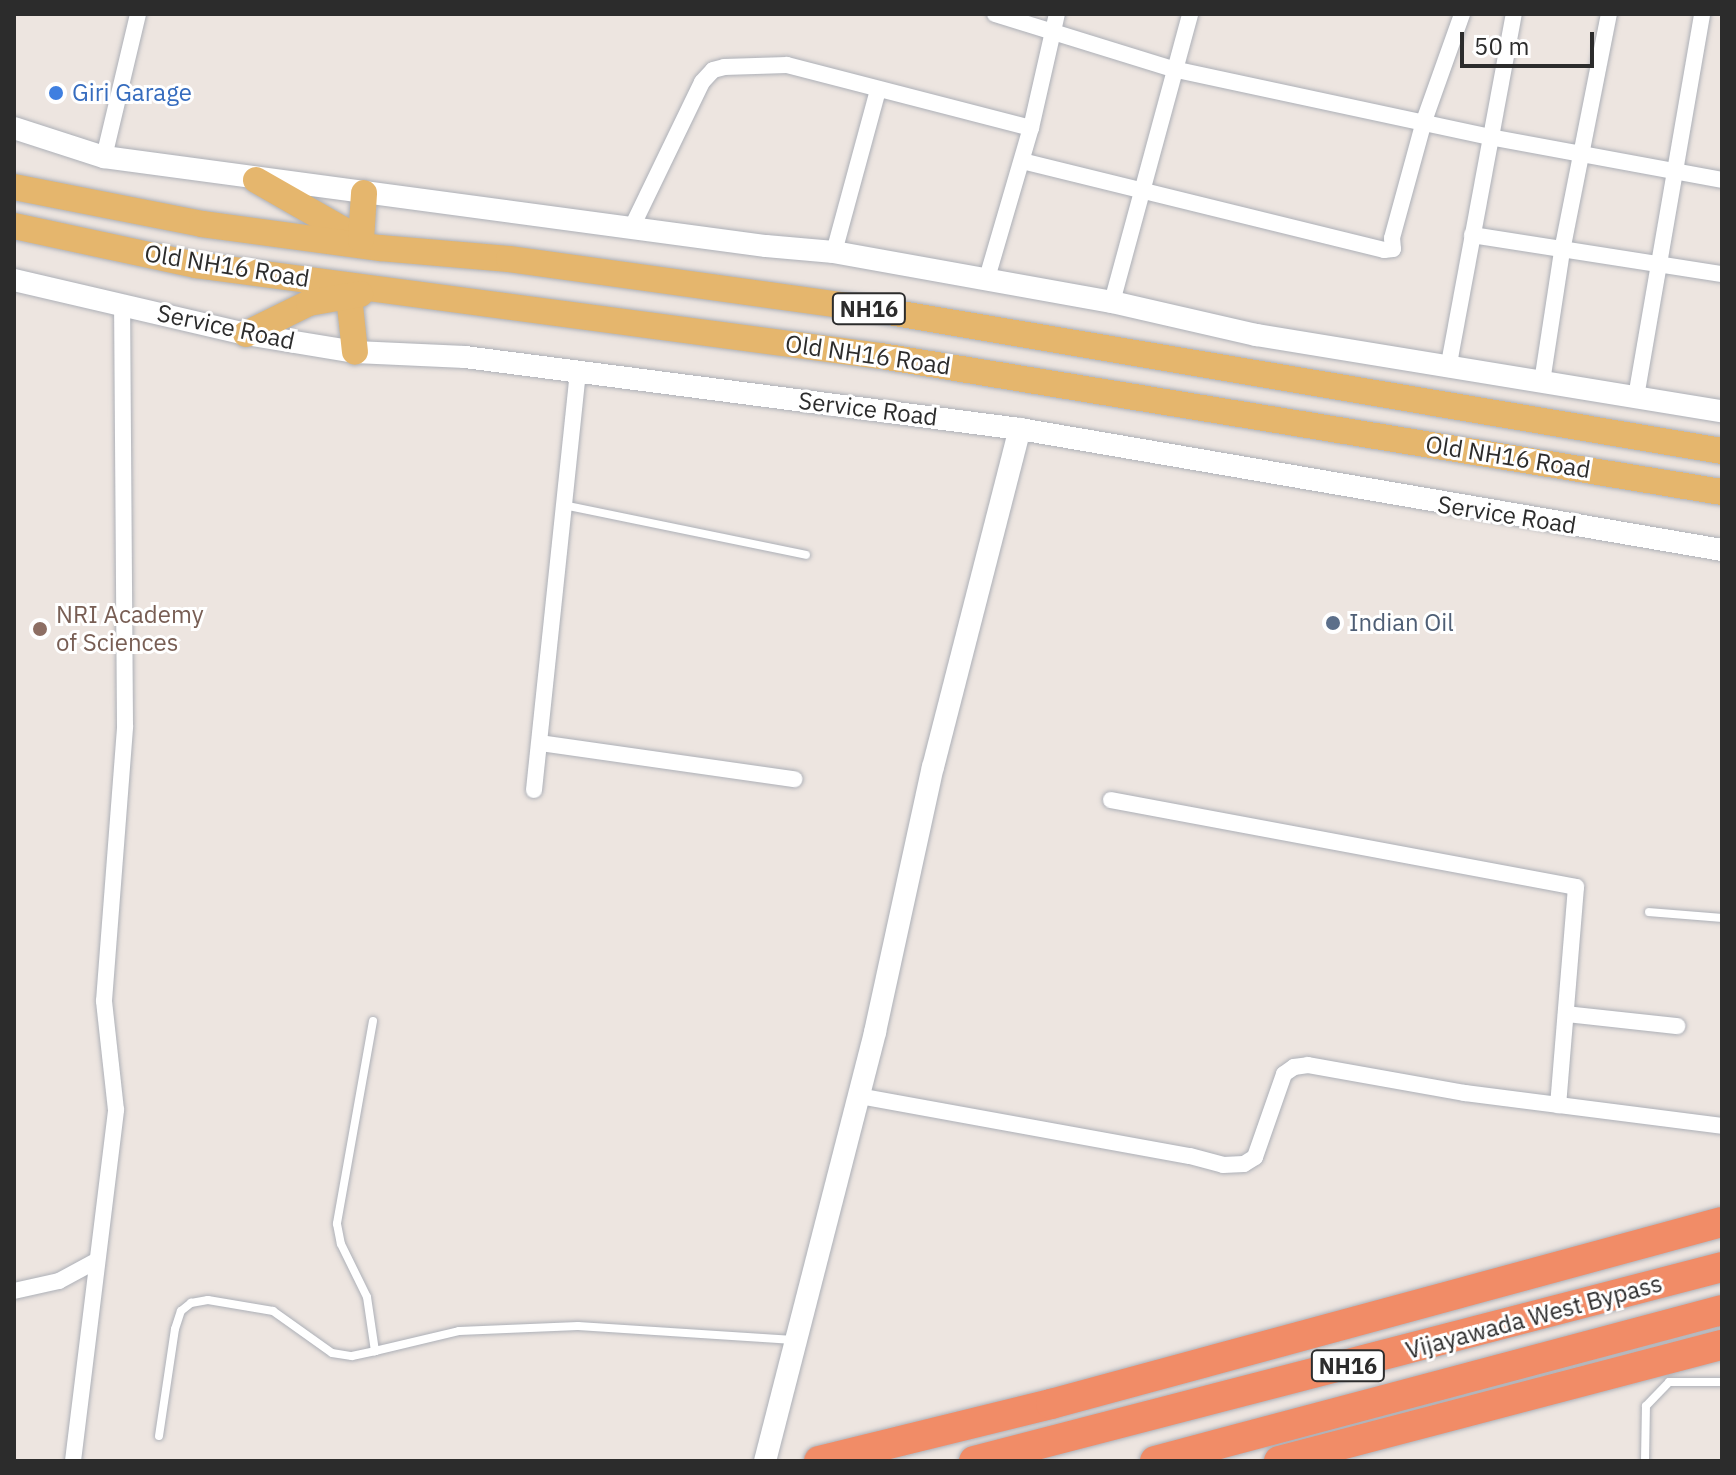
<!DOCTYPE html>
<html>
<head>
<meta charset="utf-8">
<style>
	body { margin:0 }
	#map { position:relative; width:1736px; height:1475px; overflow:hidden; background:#ede5e0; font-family:"IBM Plex Sans",sans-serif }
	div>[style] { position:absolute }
	.roads { filter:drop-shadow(0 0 2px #adb0b7) drop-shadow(0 0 2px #adb0b7) }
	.lane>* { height:8px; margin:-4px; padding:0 4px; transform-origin:4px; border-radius:4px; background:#fff }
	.street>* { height:16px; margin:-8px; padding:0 8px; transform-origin:8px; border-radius:8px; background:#fff }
	.secondary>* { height:22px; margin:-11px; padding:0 11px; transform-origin:11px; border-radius:11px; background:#fff }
	.primary>* { height:26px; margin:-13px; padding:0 13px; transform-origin:13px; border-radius:13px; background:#e5b66d }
	.highway>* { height:30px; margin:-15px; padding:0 15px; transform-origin:15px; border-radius:15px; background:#f18c67 }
	.dots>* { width:22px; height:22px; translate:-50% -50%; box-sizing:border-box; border:4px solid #fff; border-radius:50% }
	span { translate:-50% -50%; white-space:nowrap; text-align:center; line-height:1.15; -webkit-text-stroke:6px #fff; paint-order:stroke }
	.shield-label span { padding:2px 6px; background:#fff; border:2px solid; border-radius:6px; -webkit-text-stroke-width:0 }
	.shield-label { font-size:22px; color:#2c2c2c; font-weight:700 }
	.shop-label { font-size:24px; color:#366cbe }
	.left { translate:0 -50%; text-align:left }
	.street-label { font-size:24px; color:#2c2c2c }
	.education-label { font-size:24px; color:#785e54 }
	.service-label { font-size:24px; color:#4e5e75 }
	.frame { position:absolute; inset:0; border:16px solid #2c2c2c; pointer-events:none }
	.scale { position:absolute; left:1460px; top:32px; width:134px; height:36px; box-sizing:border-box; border:4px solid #2c2c2c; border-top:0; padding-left:10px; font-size:24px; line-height:28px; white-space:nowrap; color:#2c2c2c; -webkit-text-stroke:6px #fff; paint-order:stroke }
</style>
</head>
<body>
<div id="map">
	<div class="roads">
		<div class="lane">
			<i style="left:563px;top:505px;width:248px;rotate:11.6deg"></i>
			<i style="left:1649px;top:912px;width:73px;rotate:4.7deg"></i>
			<i style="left:373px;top:1021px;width:206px;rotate:100.1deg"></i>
			<i style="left:337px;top:1224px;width:20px;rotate:79deg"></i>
			<i style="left:341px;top:1244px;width:59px;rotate:63.9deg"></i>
			<i style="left:367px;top:1297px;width:55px;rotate:81.6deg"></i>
			<i style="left:375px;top:1351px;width:86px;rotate:-13.4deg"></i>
			<i style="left:459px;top:1331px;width:119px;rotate:-2.4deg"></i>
			<i style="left:578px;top:1326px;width:216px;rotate:3.7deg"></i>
			<i style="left:159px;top:1436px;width:108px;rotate:-81.5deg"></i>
			<i style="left:175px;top:1329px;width:19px;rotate:-72deg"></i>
			<i style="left:181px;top:1311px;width:13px;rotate:-39deg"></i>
			<i style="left:191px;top:1303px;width:17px;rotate:-10deg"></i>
			<i style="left:208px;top:1300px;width:66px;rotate:9.6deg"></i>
			<i style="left:273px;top:1311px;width:72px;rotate:35.4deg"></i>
			<i style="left:332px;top:1353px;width:20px;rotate:9deg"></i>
			<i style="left:352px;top:1356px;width:24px;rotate:-12deg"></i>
			<i style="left:1645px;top:1461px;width:55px;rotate:-89deg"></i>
			<i style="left:1646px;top:1406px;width:33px;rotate:-46deg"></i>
			<i style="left:1669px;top:1382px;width:53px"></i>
		</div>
		<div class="street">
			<i style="left:995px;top:14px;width:186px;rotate:17.2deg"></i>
			<i style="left:1173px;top:69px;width:324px;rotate:12.1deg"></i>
			<i style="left:1490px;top:137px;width:236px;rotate:10.5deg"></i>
			<i style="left:104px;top:157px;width:147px;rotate:-76.6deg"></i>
			<i style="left:1022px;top:161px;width:373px;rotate:13.8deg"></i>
			<i style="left:1384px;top:250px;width:9px;rotate:-6deg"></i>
			<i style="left:1393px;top:249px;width:11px;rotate:-95deg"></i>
			<i style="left:1392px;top:238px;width:121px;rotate:-74.7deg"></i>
			<i style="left:1424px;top:121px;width:114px;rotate:-70.4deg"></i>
			<i style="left:631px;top:229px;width:163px;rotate:-64.2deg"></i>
			<i style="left:702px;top:82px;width:16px;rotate:-47deg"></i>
			<i style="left:713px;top:70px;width:11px;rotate:-15deg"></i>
			<i style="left:724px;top:67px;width:63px;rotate:-1.8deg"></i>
			<i style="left:787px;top:65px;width:252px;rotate:14.5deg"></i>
			<i style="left:1472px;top:235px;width:253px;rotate:8.9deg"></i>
			<i style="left:834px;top:252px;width:168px;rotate:-74.8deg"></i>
			<i style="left:987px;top:278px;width:156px;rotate:-73.7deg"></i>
			<i style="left:1031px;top:128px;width:117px;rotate:-77.2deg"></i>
			<i style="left:1112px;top:302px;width:298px;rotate:-74.8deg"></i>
			<i style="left:1448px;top:369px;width:361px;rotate:-79.5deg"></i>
			<i style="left:1542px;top:382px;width:133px;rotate:-81.3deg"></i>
			<i style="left:1562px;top:251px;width:242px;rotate:-78.8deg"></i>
			<i style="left:1636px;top:397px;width:389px;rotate:-80.2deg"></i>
			<i style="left:540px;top:743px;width:257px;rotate:8.1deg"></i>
			<i style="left:534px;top:790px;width:422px;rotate:-84deg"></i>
			<i style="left:1111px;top:800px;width:473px;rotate:10.6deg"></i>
			<i style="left:1576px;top:887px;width:219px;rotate:94.7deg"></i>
			<i style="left:1566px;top:1014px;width:112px;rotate:6.2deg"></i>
			<i style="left:859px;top:1096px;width:336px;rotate:10.3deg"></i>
			<i style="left:1190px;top:1156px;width:34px;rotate:15deg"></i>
			<i style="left:1223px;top:1165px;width:21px;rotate:-3deg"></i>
			<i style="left:1244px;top:1164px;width:13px;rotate:-32deg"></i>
			<i style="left:1255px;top:1157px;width:88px;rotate:-70.7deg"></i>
			<i style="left:1284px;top:1074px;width:12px;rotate:-35deg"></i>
			<i style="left:1294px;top:1067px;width:14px;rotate:-8deg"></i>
			<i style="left:1308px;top:1065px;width:159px;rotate:10.1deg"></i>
			<i style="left:1465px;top:1093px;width:259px;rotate:7.3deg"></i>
			<i style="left:14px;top:1291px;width:46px;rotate:-12.5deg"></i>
			<i style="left:59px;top:1281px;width:42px;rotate:-28.4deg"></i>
			<i style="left:73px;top:1461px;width:354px;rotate:-83deg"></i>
			<i style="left:116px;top:1110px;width:110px;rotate:-96.3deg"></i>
			<i style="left:104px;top:1001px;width:276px;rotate:-85.6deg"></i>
			<i style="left:125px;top:726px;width:421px;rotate:-90.4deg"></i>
		</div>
		<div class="secondary">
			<i style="left:14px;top:128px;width:95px;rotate:17.9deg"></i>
			<i style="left:104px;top:157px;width:668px;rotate:7.66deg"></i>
			<i style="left:766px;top:246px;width:68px;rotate:5deg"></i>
			<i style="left:834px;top:252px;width:282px;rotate:10.2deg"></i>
			<i style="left:1112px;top:302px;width:148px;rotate:12.9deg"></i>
			<i style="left:1256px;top:335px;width:472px;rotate:9.3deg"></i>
			<i style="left:14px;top:280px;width:238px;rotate:13.1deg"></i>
			<i style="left:246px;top:334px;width:110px;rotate:9.4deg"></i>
			<i style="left:355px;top:352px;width:110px;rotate:2.6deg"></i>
			<i style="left:465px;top:357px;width:560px;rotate:7.39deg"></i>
			<i style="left:1020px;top:429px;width:712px;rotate:9.78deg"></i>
			<i style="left:765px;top:1461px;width:443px;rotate:-75.6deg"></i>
			<i style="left:875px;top:1032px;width:271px;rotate:-77.7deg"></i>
			<i style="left:933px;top:767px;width:349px;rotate:-75.6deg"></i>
		</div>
		<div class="primary">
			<i style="left:256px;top:180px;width:121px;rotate:29.7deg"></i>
			<i style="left:14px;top:187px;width:192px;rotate:11.1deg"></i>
			<i style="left:202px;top:224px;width:180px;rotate:7.7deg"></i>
			<i style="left:380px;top:248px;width:129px;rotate:4.9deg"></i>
			<i style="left:509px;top:259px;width:365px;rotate:7.9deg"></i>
			<i style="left:871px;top:309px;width:863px;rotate:9.47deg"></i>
			<i style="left:14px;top:226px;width:186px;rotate:12.1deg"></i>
			<i style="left:196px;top:265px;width:691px;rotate:7.57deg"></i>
			<i style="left:881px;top:356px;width:852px;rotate:9.19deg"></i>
			<i style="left:361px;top:240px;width:47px;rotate:-86.3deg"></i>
			<i style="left:349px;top:296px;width:56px;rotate:83.9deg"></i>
			<i style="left:246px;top:334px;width:70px;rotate:-26.2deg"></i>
			<i style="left:309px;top:303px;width:52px;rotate:-10deg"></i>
		</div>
		<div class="highway">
			<i style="left:819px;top:1461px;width:239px;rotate:-13.8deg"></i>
			<i style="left:1051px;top:1404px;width:695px;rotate:-15.18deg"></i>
			<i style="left:974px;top:1461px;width:773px;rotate:-14.54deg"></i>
			<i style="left:1155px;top:1461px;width:587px;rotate:-14.91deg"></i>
			<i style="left:1279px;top:1461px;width:458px;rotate:-14.7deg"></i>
		</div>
	</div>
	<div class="dots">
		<i style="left:56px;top:93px;background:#3f7fe0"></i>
		<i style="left:1333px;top:623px;background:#5c6f8a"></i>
		<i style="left:40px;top:629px;background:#8d6e63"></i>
	</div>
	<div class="shield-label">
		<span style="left:869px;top:309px">NH16</span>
		<span style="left:1348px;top:1366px">NH16</span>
	</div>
	<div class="shop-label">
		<span class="left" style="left:72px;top:93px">Giri Garage</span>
	</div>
	<div class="street-label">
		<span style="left:227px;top:266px;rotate:9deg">Old NH16 Road</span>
		<span style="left:226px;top:327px;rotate:12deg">Service Road</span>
		<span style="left:868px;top:355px;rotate:8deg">Old NH16 Road</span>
		<span style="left:868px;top:409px;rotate:7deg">Service Road</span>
		<span style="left:1508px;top:457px;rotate:9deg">Old NH16 Road</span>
		<span style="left:1507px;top:515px;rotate:9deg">Service Road</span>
		<span style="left:1534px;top:1317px;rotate:-15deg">Vijayawada West Bypass</span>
	</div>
	<div class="education-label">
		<span class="left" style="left:56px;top:629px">NRI Academy<br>of Sciences</span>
	</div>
	<div class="service-label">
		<span class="left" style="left:1349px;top:623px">Indian Oil</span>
	</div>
	<div class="frame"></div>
	<div class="scale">50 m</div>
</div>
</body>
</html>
